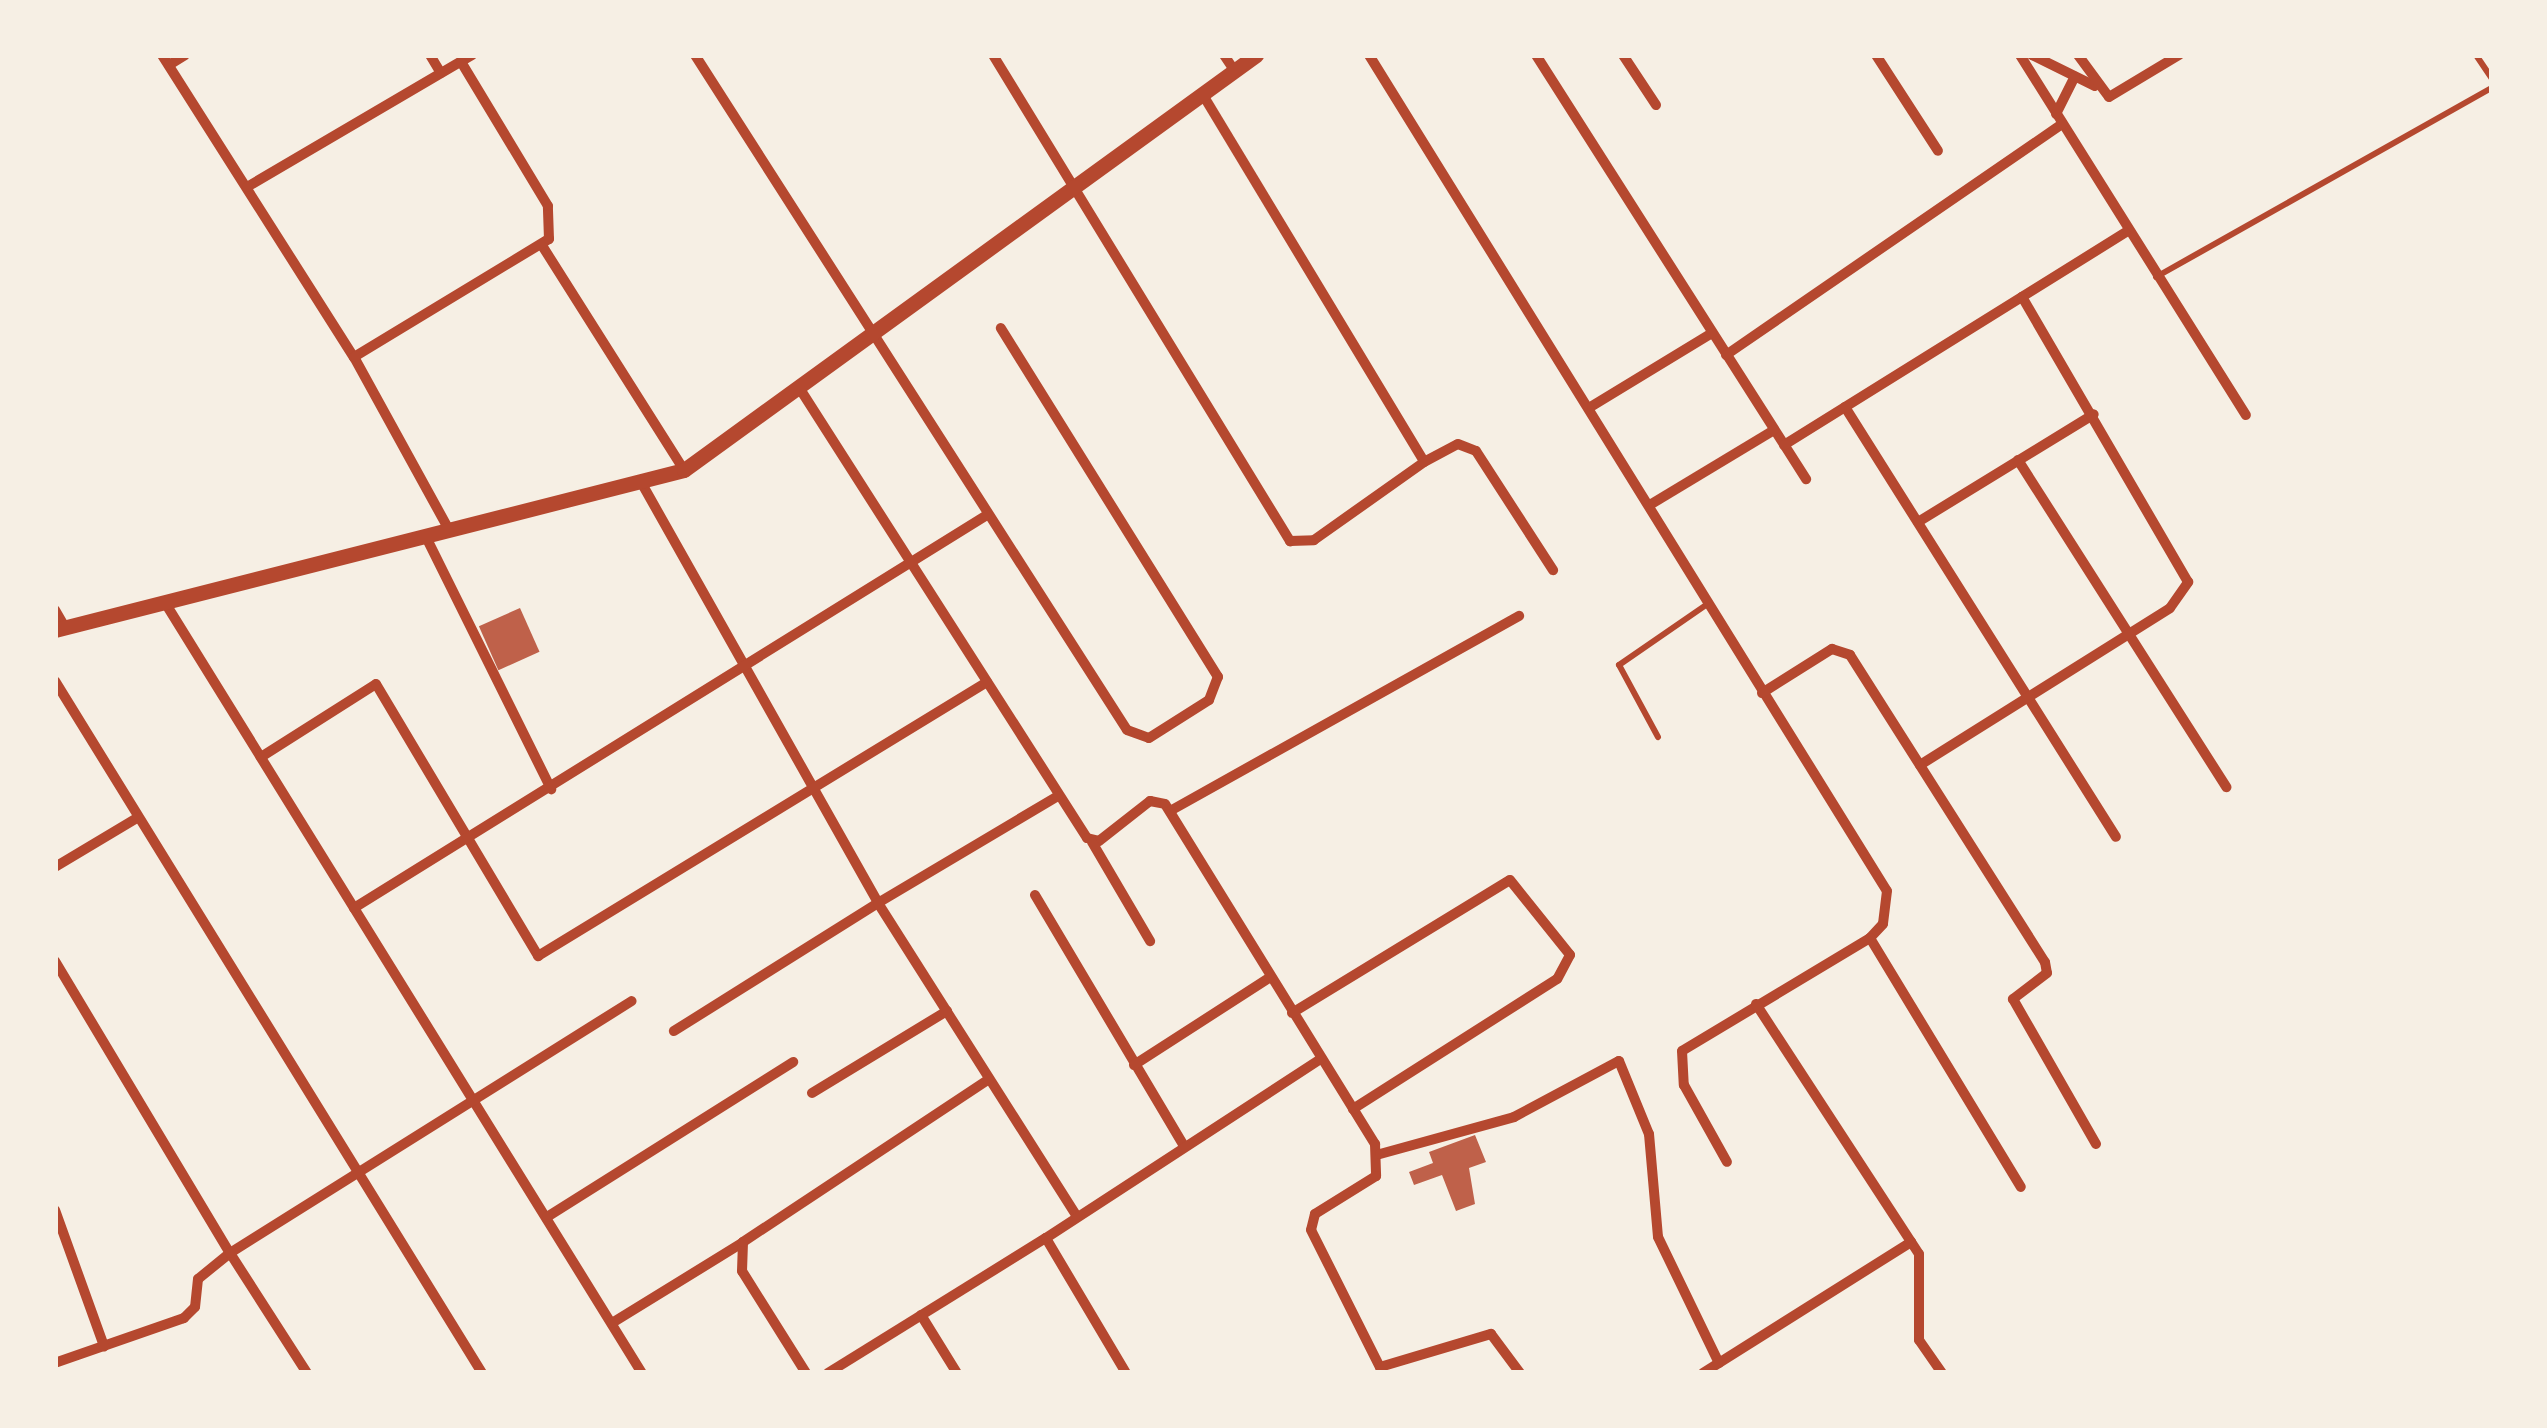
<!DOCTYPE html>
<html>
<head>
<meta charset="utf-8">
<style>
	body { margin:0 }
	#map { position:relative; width:2547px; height:1428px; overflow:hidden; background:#f6efe4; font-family:Overpass,sans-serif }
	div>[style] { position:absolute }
	.building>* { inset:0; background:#bf614a; transform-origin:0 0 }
	.service>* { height:6px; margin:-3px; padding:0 3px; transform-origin:3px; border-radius:3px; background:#b5482f }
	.minor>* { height:10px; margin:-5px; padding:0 5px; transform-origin:5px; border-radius:5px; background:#b5482f }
	.tertiary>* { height:15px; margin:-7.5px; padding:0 7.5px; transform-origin:7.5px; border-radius:7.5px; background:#b5482f }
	span { translate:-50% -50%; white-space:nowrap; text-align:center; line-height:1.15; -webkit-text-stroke:9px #f6efe4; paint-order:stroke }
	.frame { position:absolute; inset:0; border:58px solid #f6efe4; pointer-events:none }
</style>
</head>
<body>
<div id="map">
	<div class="building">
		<i style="left:520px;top:608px;width:48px;height:45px;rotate:66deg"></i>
		<i style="clip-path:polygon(1475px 1135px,1486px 1162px,1469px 1168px,1475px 1204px,1456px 1211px,1442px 1175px,1414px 1185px,1409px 1172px,1433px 1163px,1429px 1152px)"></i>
	</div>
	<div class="service">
		<i style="left:2476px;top:55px;width:29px;rotate:56deg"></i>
		<i style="left:2156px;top:277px;width:386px;rotate:-29.4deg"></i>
		<i style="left:1658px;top:737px;width:82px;rotate:-118.4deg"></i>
		<i style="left:1619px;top:665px;width:109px;rotate:-34.6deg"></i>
	</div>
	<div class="minor">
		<i style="left:162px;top:55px;width:358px;rotate:57.6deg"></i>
		<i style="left:354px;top:357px;width:197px;rotate:61.2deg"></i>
		<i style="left:430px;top:55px;width:21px;rotate:59deg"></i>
		<i style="left:695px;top:55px;width:801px;rotate:57.38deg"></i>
		<i style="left:1127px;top:730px;width:23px;rotate:20deg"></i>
		<i style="left:1149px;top:738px;width:71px;rotate:-32.3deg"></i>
		<i style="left:1209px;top:700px;width:25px;rotate:-69deg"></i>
		<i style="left:1218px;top:677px;width:411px;rotate:-121.9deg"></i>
		<i style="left:993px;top:55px;width:570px;rotate:58.57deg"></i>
		<i style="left:1290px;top:541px;width:24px;rotate:-2deg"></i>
		<i style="left:1314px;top:540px;width:135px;rotate:-35.3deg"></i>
		<i style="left:1224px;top:55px;width:18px;rotate:56deg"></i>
		<i style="left:1369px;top:55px;width:983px;rotate:58.22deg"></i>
		<i style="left:1887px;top:891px;width:33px;rotate:97deg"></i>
		<i style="left:1883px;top:924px;width:19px;rotate:133deg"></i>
		<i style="left:1870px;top:938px;width:219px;rotate:149deg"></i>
		<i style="left:1682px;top:1051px;width:34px;rotate:87deg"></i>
		<i style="left:1684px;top:1085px;width:88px;rotate:60.8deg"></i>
		<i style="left:1536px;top:55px;width:503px;rotate:57.51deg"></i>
		<i style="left:1623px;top:55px;width:60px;rotate:56.6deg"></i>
		<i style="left:1876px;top:55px;width:114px;rotate:57.1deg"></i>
		<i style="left:2020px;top:55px;width:425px;rotate:57.9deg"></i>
		<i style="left:2032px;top:55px;width:70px;rotate:26.2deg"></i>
		<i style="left:2078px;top:55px;width:52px;rotate:53.6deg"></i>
		<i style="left:2109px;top:97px;width:82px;rotate:-31deg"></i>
		<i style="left:169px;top:65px;width:19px;rotate:-32deg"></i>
		<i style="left:1203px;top:95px;width:428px;rotate:58.9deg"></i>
		<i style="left:1424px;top:462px;width:38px;rotate:-28deg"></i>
		<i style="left:1458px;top:444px;width:19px;rotate:21deg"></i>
		<i style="left:1476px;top:451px;width:142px;rotate:57.1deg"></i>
		<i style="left:2056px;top:114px;width:42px;rotate:-63.4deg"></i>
		<i style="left:247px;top:187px;width:261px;rotate:-30.4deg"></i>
		<i style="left:543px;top:247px;width:264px;rotate:57.7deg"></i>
		<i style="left:1726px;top:355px;width:408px;rotate:-34.5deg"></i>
		<i style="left:354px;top:357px;width:228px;rotate:-31.2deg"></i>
		<i style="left:549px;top:239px;width:33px;rotate:-92deg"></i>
		<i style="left:548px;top:206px;width:168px;rotate:-121.1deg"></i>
		<i style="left:800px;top:389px;width:533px;rotate:57.41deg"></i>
		<i style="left:1087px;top:838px;width:12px;rotate:14deg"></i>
		<i style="left:1099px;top:841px;width:65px;rotate:-38.1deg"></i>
		<i style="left:1150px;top:801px;width:15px;rotate:11deg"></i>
		<i style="left:1165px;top:804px;width:400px;rotate:58.3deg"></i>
		<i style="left:1375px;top:1144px;width:32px;rotate:88deg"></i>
		<i style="left:1376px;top:1176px;width:72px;rotate:148.1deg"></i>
		<i style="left:1315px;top:1214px;width:16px;rotate:104deg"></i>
		<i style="left:1311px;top:1230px;width:160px;rotate:63.3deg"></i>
		<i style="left:1592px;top:406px;width:140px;rotate:-31.3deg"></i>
		<i style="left:1845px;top:407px;width:508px;rotate:57.78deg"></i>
		<i style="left:1784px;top:445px;width:402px;rotate:-31.9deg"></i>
		<i style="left:2018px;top:460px;width:388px;rotate:57.5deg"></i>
		<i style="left:641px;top:482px;width:483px;rotate:60.6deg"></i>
		<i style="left:878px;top:903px;width:241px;rotate:147.9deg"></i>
		<i style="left:1653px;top:503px;width:141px;rotate:-31.1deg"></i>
		<i style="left:1918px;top:522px;width:206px;rotate:-31.5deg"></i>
		<i style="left:425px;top:535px;width:284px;rotate:63.6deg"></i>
		<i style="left:164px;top:601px;width:908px;rotate:58.24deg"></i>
		<i style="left:55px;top:610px;width:20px;rotate:60deg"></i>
		<i style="left:55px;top:681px;width:813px;rotate:58.32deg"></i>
		<i style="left:1762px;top:693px;width:83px;rotate:-32.2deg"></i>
		<i style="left:1832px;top:649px;width:19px;rotate:18deg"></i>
		<i style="left:1850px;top:655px;width:364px;rotate:57.6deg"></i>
		<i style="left:2045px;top:962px;width:11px;rotate:80deg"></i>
		<i style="left:2047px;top:973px;width:43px;rotate:142.6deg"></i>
		<i style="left:2013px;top:999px;width:167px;rotate:60.2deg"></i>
		<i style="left:261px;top:757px;width:136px;rotate:-32.4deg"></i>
		<i style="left:376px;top:684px;width:317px;rotate:59.2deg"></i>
		<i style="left:538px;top:956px;width:526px;rotate:-31.39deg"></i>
		<i style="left:1920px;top:765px;width:295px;rotate:-32.1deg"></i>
		<i style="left:2170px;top:608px;width:32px;rotate:-55deg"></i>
		<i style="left:2188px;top:582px;width:330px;rotate:-120.2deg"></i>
		<i style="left:1058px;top:796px;width:209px;rotate:149.3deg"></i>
		<i style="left:878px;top:903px;width:370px;rotate:57.6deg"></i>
		<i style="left:1170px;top:811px;width:400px;rotate:-29.2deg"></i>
		<i style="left:1092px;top:842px;width:115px;rotate:59.6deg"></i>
		<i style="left:55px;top:867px;width:96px;rotate:-30.9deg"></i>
		<i style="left:1035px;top:895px;width:292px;rotate:59.3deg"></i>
		<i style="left:354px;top:908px;width:745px;rotate:-31.83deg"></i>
		<i style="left:1870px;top:938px;width:291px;rotate:58.8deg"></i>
		<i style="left:55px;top:961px;width:340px;rotate:59.1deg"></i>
		<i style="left:230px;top:1253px;width:41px;rotate:140.9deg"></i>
		<i style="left:198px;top:1279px;width:28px;rotate:96deg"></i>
		<i style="left:195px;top:1307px;width:16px;rotate:135deg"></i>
		<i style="left:184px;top:1318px;width:137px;rotate:160.8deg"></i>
		<i style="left:1756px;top:1004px;width:298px;rotate:56.9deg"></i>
		<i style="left:1919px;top:1254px;width:86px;rotate:90deg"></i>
		<i style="left:1919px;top:1340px;width:40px;rotate:55.1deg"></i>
		<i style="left:1292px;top:1013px;width:255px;rotate:-31.4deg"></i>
		<i style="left:1510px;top:880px;width:96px;rotate:51.3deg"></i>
		<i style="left:1570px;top:955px;width:27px;rotate:118deg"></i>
		<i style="left:1557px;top:979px;width:242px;rotate:147.5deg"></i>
		<i style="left:1134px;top:1065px;width:161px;rotate:-32.8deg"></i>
		<i style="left:812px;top:1093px;width:158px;rotate:-31.3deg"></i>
		<i style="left:1380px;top:1154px;width:139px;rotate:-15.4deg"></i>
		<i style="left:1514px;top:1117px;width:119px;rotate:-28.1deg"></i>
		<i style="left:1619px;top:1061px;width:79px;rotate:67.7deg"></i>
		<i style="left:1649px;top:1134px;width:103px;rotate:85deg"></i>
		<i style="left:1658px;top:1237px;width:140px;rotate:64.2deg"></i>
		<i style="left:55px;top:1210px;width:145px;rotate:70.2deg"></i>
		<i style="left:547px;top:1217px;width:291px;rotate:-32.2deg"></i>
		<i style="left:921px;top:1315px;width:68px;rotate:58.2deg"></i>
		<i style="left:612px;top:1323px;width:153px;rotate:-31.6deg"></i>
		<i style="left:1380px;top:1367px;width:116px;rotate:-16.6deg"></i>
		<i style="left:1491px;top:1334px;width:49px;rotate:53.4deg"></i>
		<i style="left:307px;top:1373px;width:143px;rotate:-122.7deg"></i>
		<i style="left:230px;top:1253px;width:474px;rotate:-32.1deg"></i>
		<i style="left:806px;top:1373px;width:120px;rotate:-122.1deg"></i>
		<i style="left:742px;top:1271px;width:29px;rotate:-88deg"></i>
		<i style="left:743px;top:1242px;width:295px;rotate:-33.5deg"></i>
		<i style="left:828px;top:1373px;width:256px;rotate:-31.8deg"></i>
		<i style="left:1126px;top:1373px;width:157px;rotate:-120.7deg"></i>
		<i style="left:1046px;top:1238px;width:328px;rotate:-33.1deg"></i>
		<i style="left:1703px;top:1373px;width:246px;rotate:-32.2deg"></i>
	</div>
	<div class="tertiary">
		<i style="left:55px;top:630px;width:649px;rotate:-14.27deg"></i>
		<i style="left:684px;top:470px;width:707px;rotate:-35.96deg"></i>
	</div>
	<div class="frame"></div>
</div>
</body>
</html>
